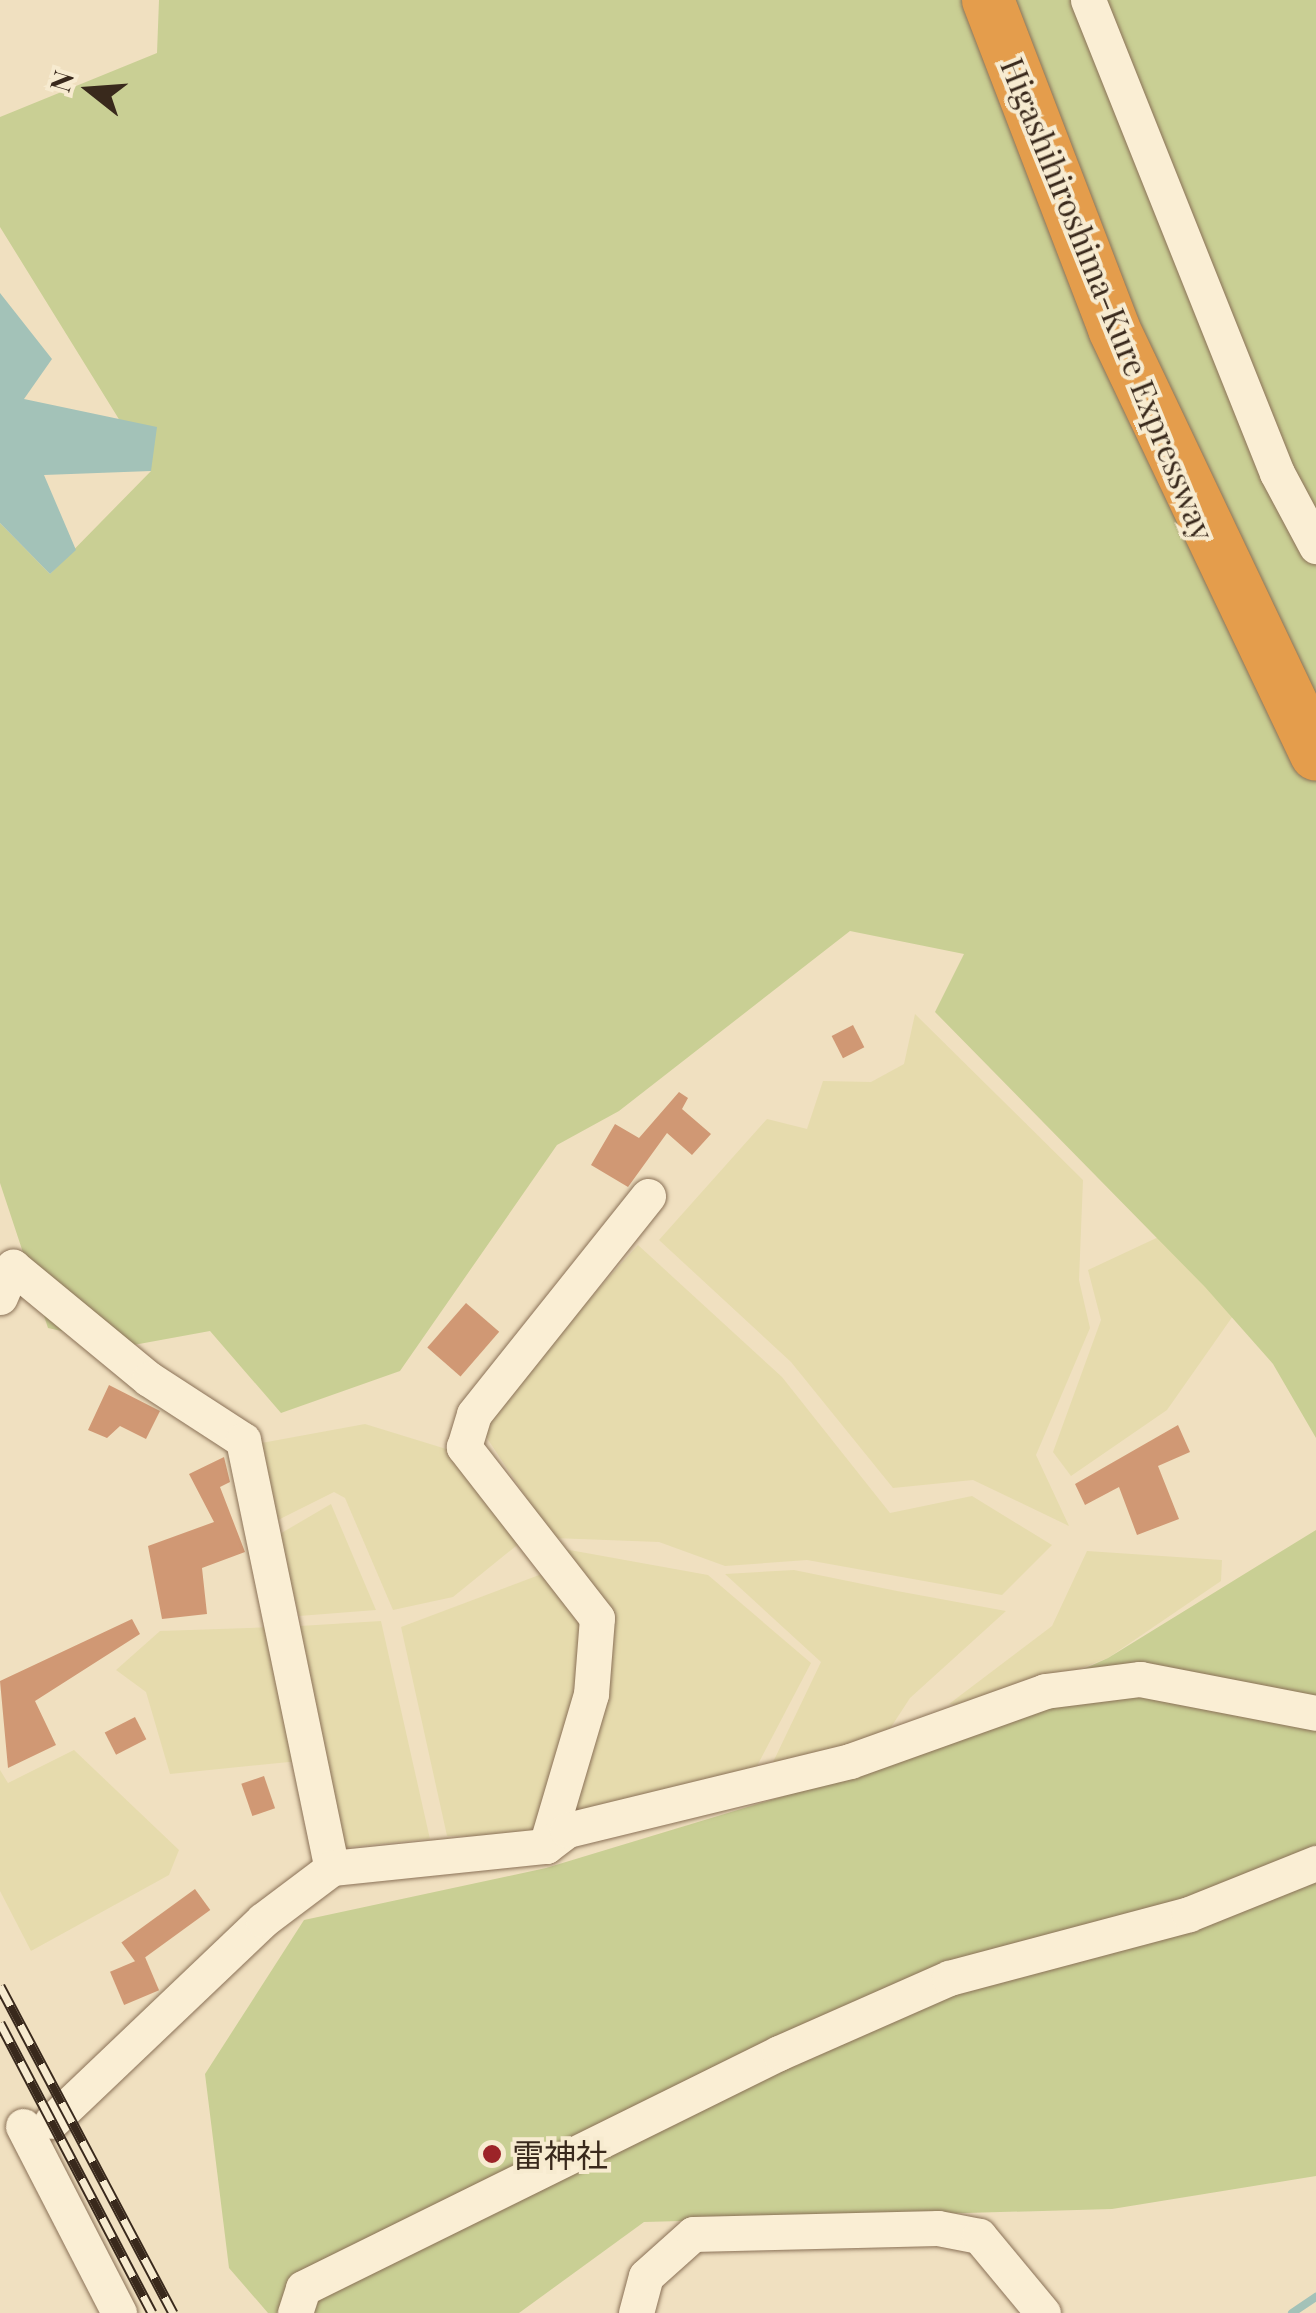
<!DOCTYPE html>
<html>
<head>
<meta charset="utf-8">
<style>
	body { margin:0 }
	#map { position:relative; width:1316px; height:2313px; overflow:hidden; background:#f0e0c0; font-family:"Playfair Display","Noto Sans JP",serif }
	div>[style] { position:absolute }
	.farmland>* { inset:0; background:#e6dbad }
	.green>* { inset:0; background:#c9cf94 }
	.water>* { inset:0; background:#a3c2b8 }
	.stream>* { height:8px; margin:-4px; padding:0 4px; transform-origin:4px; border-radius:4px; background:#a3c2b8 }
	.building>* { inset:0; background:#d09874; transform-origin:0 0 }
	.roads { filter:drop-shadow(0 0 2px #8a7157) drop-shadow(0 0 2px #8a7157) }
	.minor>* { height:35px; margin:-17.5px; padding:0 17.5px; transform-origin:17.5px; border-radius:17.5px; background:#faeed4 }
	.highway>* { height:52px; margin:-26px; padding:0 26px; transform-origin:26px; border-radius:26px; background:#e49d4c }
	.rail>* { height:11px; margin-top:-5.5px; transform-origin:0; background:repeating-linear-gradient(90deg,#f7ebd0 0 22px,#39291c 0 44px); box-sizing:border-box; border-block:2px solid #39291c }
	.dots>* { width:28px; height:28px; translate:-50% -50%; box-sizing:border-box; border:5px solid #f7ebd0; border-radius:50% }
	span { translate:-50% -50%; white-space:nowrap; text-align:center; line-height:1.15; -webkit-text-stroke:8px #f7ebd0; paint-order:stroke }
	.street-label { font-size:32px; color:#39291c }
	.poi-label { font-size:32px; color:#39291c }
	.left { translate:0 -50%; text-align:left }
	.north { position:absolute; left:40px; top:40px; width:100px; height:100px; -webkit-text-stroke:8px #f7ebd0; paint-order:stroke; rotate:287deg; font-size:28px; font-weight:700; line-height:40px; text-align:center; color:#39291c }
	.north::after { content:''; display:block; margin:auto; width:35px; height:45px; background:#39291c; clip-path:polygon(50% 0,100% 100%,50% 72%,0 100%) }
</style>
</head>
<body>
<div id="map">
	<div class="farmland">
		<i style="clip-path:polygon(915px 1014px,1083px 1180px,1079px 1280px,1090px 1328px,1036px 1455px,1069px 1526px,973px 1480px,893px 1488px,791px 1362px,659px 1240px,767px 1119px,807px 1129px,823px 1081px,871px 1082px,904px 1064px)"></i>
		<i style="clip-path:polygon(1212px 1212px,1261px 1276px,1167px 1410px,1071px 1476px,1053px 1452px,1101px 1320px,1088px 1270px)"></i>
		<i style="clip-path:polygon(638px 1245px,782px 1377px,890px 1513px,972px 1496px,1052px 1545px,1002px 1595px,807px 1560px,725px 1566px,659px 1542px,553px 1538px,483px 1432px,501px 1397px)"></i>
		<i style="clip-path:polygon(365px 1424px,456px 1452px,532px 1533px,453px 1597px,393px 1610px,345px 1498px,334px 1492px,264px 1527px,256px 1444px)"></i>
		<i style="clip-path:polygon(331px 1504px,376px 1610px,299px 1616px,278px 1535px)"></i>
		<i style="clip-path:polygon(564px 1549px,708px 1575px,811px 1663px,746px 1787px,553px 1823px,613px 1638px)"></i>
		<i style="clip-path:polygon(1087px 1551px,1222px 1560px,1221px 1581px,1108px 1658px,974px 1709px,949px 1704px,1052px 1626px)"></i>
		<i style="clip-path:polygon(794px 1570px,897px 1591px,1006px 1611px,910px 1698px,882px 1741px,763px 1783px,821px 1662px,725px 1574px)"></i>
		<i style="clip-path:polygon(547px 1572px,596px 1635px,531px 1837px,447px 1836px,401px 1627px)"></i>
		<i style="clip-path:polygon(381px 1621px,430px 1839px,340px 1848px,300px 1626px)"></i>
		<i style="clip-path:polygon(274px 1627px,299px 1761px,170px 1774px,146px 1692px,116px 1670px,160px 1631px)"></i>
		<i style="clip-path:polygon(74px 1750px,179px 1850px,169px 1875px,31px 1951px,0 1891px,0 1770px,8px 1783px)"></i>
	</div>
	<div class="green">
		<i style="clip-path:polygon(159px 0,1316px 0,1316px 1438px,1273px 1364px,1205px 1287px,935px 1012px,964px 954px,850px 931px,619px 1111px,557px 1145px,400px 1371px,281px 1413px,210px 1331px,128px 1346px,48px 1328px,0 1183px,0 523px,50px 574px,151px 471px,0 227px,0 117px,157px 53px)"></i>
		<i style="clip-path:polygon(1316px 1530px,1316px 2176px,1112px 2209px,644px 2222px,519px 2313px,268px 2313px,229px 2268px,205px 2074px,304px 1920px,546px 1868px,827px 1783px,1108px 1658px)"></i>
	</div>
	<div class="water">
		<i style="clip-path:polygon(0 293px,52px 359px,24px 399px,157px 427px,151px 471px,44px 475px,76px 550px,50px 574px,0 523px)"></i>
	</div>
	<div class="stream">
		<i style="left:1292px;top:2313px;width:29px;rotate:-34deg"></i>
	</div>
	<div class="building">
		<i style="left:853px;top:1025px;width:25px;height:24px;rotate:63deg"></i>
		<i style="clip-path:polygon(679px 1092px,688px 1098px,682px 1109px,711px 1134px,692px 1155px,667px 1133px,628px 1187px,591px 1165px,615px 1124px,639px 1138px)"></i>
		<i style="left:466px;top:1303px;width:44px;height:59px;rotate:41deg"></i>
		<i style="clip-path:polygon(109px 1385px,160px 1411px,146px 1439px,120px 1426px,107px 1438px,88px 1430px)"></i>
		<i style="clip-path:polygon(1178px 1425px,1190px 1452px,1158px 1466px,1179px 1519px,1137px 1535px,1119px 1487px,1085px 1505px,1075px 1484px)"></i>
		<i style="clip-path:polygon(224px 1457px,230px 1482px,220px 1487px,245px 1552px,202px 1568px,207px 1614px,162px 1619px,148px 1546px,214px 1522px,189px 1474px)"></i>
		<i style="clip-path:polygon(132px 1619px,140px 1634px,35px 1701px,56px 1745px,8px 1768px,0 1681px)"></i>
		<i style="left:135px;top:1717px;width:25px;height:34px;rotate:63deg"></i>
		<i style="left:264px;top:1776px;width:34px;height:24px;rotate:71deg"></i>
		<i style="left:195px;top:1889px;width:26px;height:91px;rotate:54deg"></i>
		<i style="left:145px;top:1957px;width:36px;height:38px;rotate:67deg"></i>
	</div>
	<div class="roads">
		<div class="minor">
			<i style="left:1088px;top:0;width:509px;rotate:68.22deg"></i>
			<i style="left:1277px;top:473px;width:83px;rotate:61.9deg"></i>
			<i style="left:0;top:1297px;width:33px;rotate:-67deg"></i>
			<i style="left:13px;top:1267px;width:176px;rotate:39.5deg"></i>
			<i style="left:149px;top:1379px;width:112px;rotate:33deg"></i>
			<i style="left:243px;top:1440px;width:437px;rotate:78.3deg"></i>
			<i style="left:546px;top:1846px;width:159px;rotate:-73.5deg"></i>
			<i style="left:591px;top:1694px;width:76px;rotate:-85.5deg"></i>
			<i style="left:597px;top:1618px;width:217px;rotate:-127.9deg"></i>
			<i style="left:464px;top:1447px;width:34px;rotate:-73deg"></i>
			<i style="left:474px;top:1414px;width:279px;rotate:-51.4deg"></i>
			<i style="left:52px;top:2121px;width:291px;rotate:-43.6deg"></i>
			<i style="left:263px;top:1920px;width:86px;rotate:-37deg"></i>
			<i style="left:332px;top:1868px;width:215px;rotate:-5.9deg"></i>
			<i style="left:546px;top:1846px;width:26px;rotate:-37deg"></i>
			<i style="left:567px;top:1830px;width:291px;rotate:-13.7deg"></i>
			<i style="left:850px;top:1761px;width:207px;rotate:-19.7deg"></i>
			<i style="left:1045px;top:1691px;width:96px;rotate:-7.2deg"></i>
			<i style="left:1140px;top:1679px;width:179px;rotate:10.9deg"></i>
			<i style="left:23px;top:2126px;width:210px;rotate:62.8deg"></i>
			<i style="left:295px;top:2313px;width:26px;rotate:-72deg"></i>
			<i style="left:303px;top:2288px;width:531px;rotate:-26.28deg"></i>
			<i style="left:779px;top:2053px;width:186px;rotate:-23.8deg"></i>
			<i style="left:949px;top:1978px;width:248px;rotate:-14.9deg"></i>
			<i style="left:1189px;top:1914px;width:137px;rotate:-21.9deg"></i>
			<i style="left:636px;top:2313px;width:38px;rotate:-75deg"></i>
			<i style="left:646px;top:2276px;width:63px;rotate:-41.8deg"></i>
			<i style="left:693px;top:2234px;width:245px;rotate:-1.4deg"></i>
			<i style="left:938px;top:2228px;width:42px;rotate:11deg"></i>
			<i style="left:979px;top:2236px;width:100px;rotate:50.3deg"></i>
		</div>
		<div class="highway">
			<i style="left:988px;top:0;width:352px;rotate:69deg"></i>
			<i style="left:1114px;top:329px;width:471px;rotate:64.6deg"></i>
		</div>
	</div>
	<div class="rail">
		<i style="left:0;top:1986px;width:370px;rotate:62.1deg"></i>
		<i style="left:0;top:2023px;width:327px;rotate:62.3deg"></i>
	</div>
	<div class="dots">
		<i style="left:492px;top:2154px;background:#9c2428"></i>
	</div>
	<div class="street-label">
		<span style="left:1108px;top:299px;rotate:68deg">Higashihiroshima-Kure Expressway</span>
	</div>
	<div class="poi-label">
		<span class="left" style="left:512px;top:2154px">雷神社</span>
	</div>
	<div class="north">N</div>
</div>
</body>
</html>
